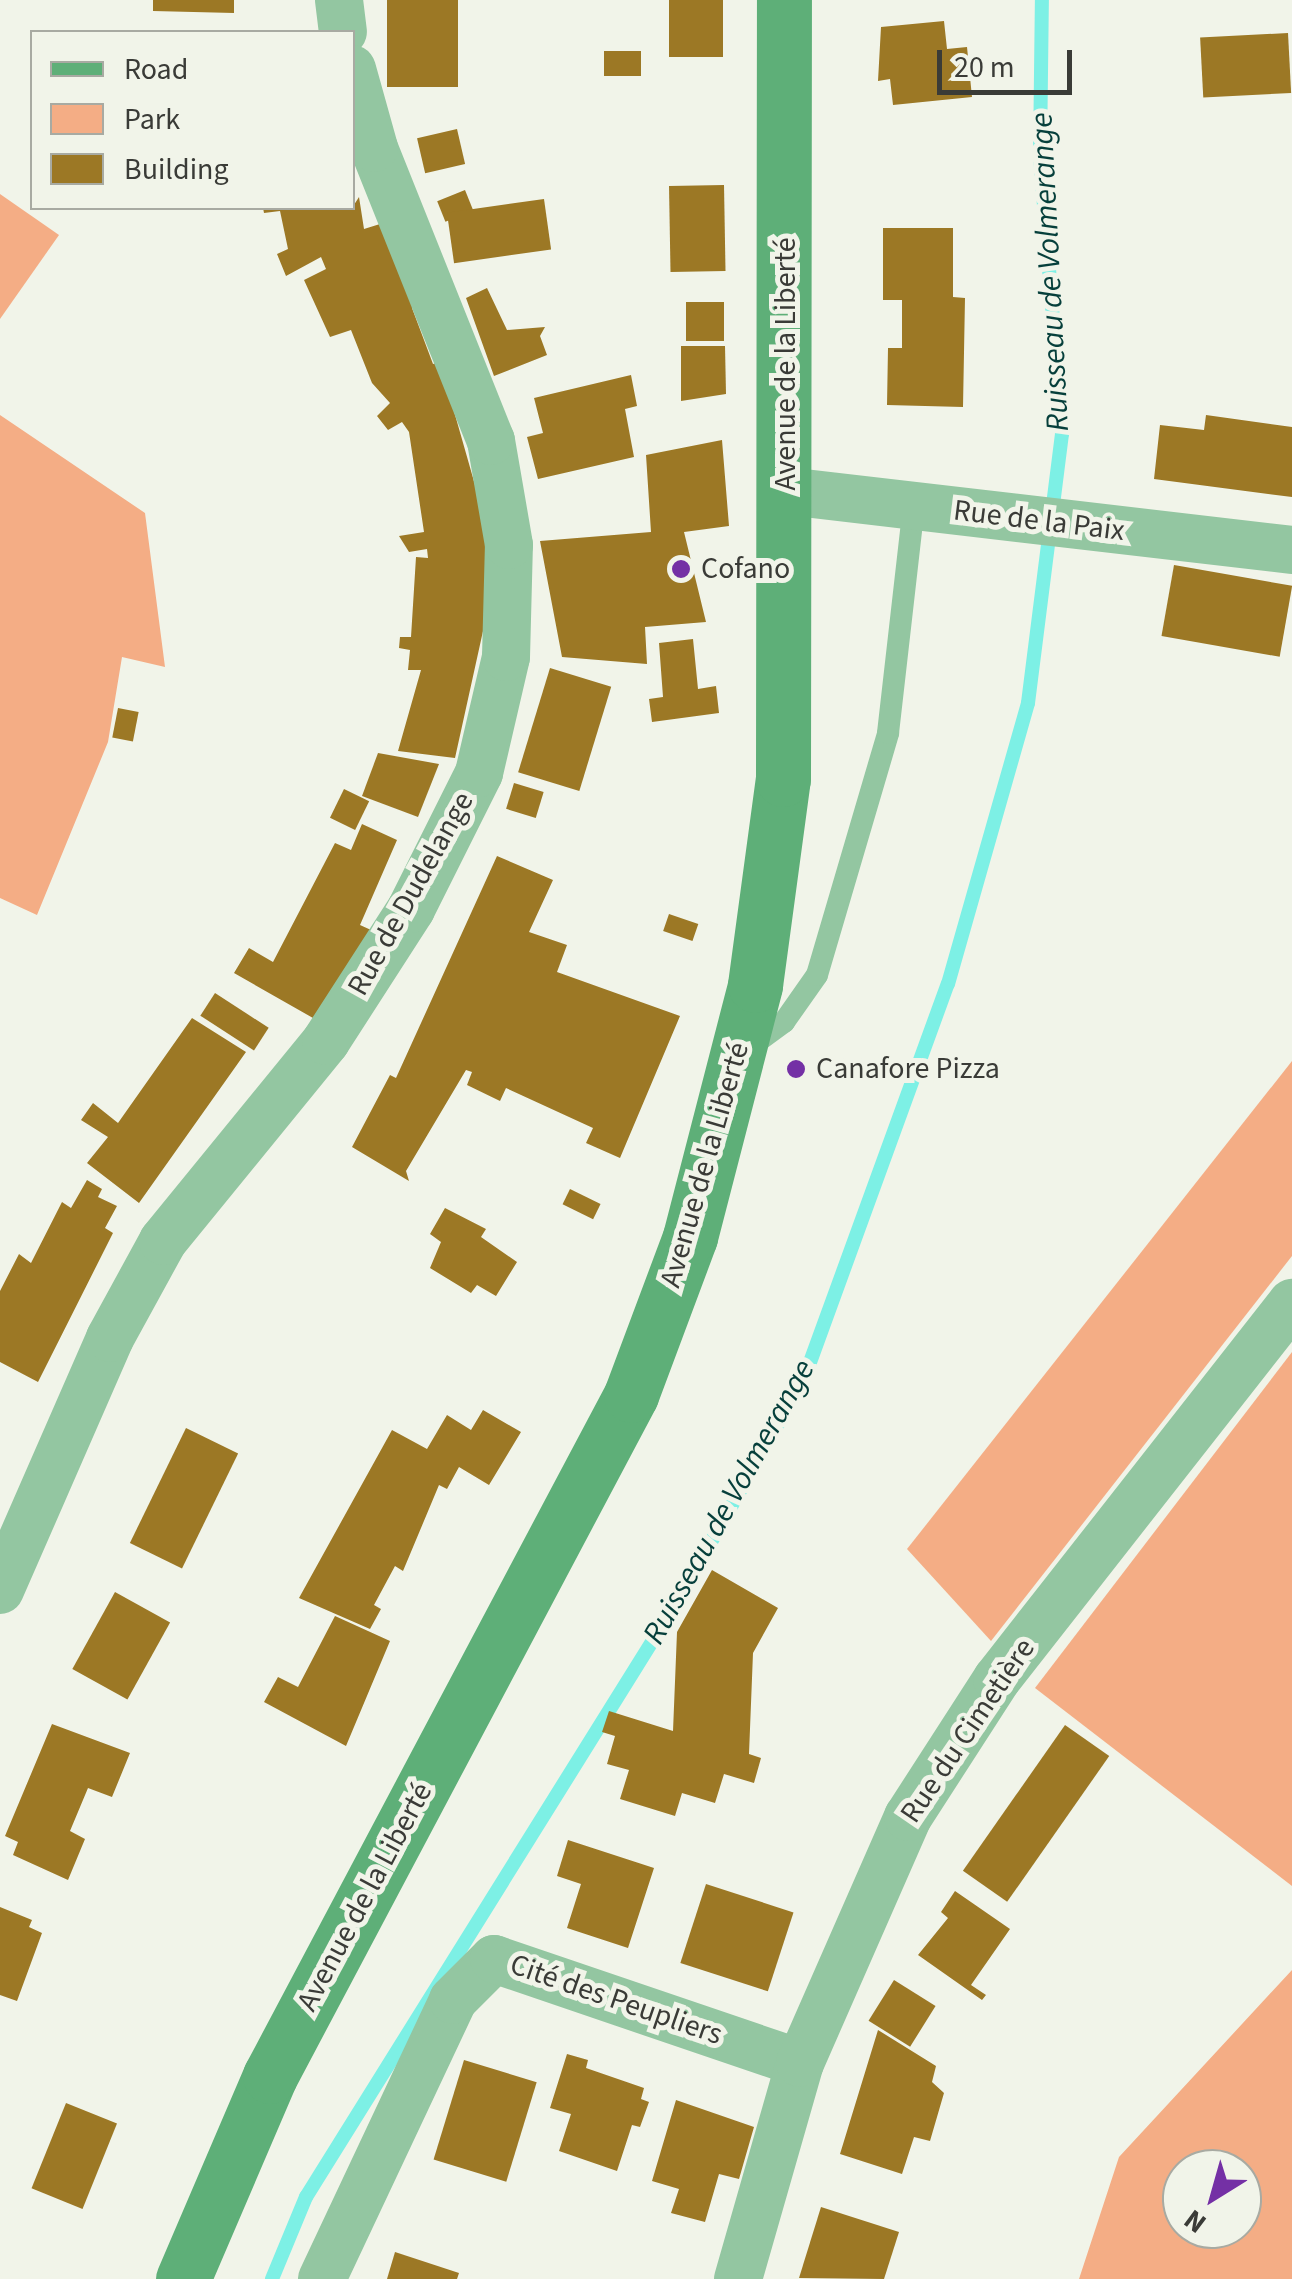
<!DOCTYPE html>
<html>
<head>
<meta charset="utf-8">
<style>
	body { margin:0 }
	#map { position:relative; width:1292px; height:2279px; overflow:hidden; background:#f1f4e9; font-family:"Source Sans 3",sans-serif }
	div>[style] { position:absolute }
	.green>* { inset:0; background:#f4ad85 }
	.stream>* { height:14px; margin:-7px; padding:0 7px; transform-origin:7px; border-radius:7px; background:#7df0e5 }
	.building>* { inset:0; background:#9c7825; transform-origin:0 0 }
	.lane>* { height:22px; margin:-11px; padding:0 11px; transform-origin:11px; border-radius:11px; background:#93c6a1 }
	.street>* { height:48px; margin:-24px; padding:0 24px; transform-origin:24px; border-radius:24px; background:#93c6a1 }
	.secondary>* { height:55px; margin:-27.5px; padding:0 27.5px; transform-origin:27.5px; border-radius:27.5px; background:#5eaf78 }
	.dots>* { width:28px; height:28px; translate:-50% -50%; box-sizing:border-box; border:5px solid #f1f4e9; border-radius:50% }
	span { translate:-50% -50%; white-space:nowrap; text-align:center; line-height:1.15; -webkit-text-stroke:10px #f1f4e9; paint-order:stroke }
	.street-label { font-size:30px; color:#3a3b37 }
	.poi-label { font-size:30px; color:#3a3b37 }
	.left { translate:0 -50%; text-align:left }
	.water-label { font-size:32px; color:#063f3b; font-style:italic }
	.legend { position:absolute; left:30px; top:30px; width:325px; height:180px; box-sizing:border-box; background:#f1f4e9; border:2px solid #a8aaa2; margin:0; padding:12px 18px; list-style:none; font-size:30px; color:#3a3b37 }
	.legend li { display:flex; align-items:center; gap:20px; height:50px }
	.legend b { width:50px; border:2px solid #a8aaa2 }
	.north { position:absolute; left:1162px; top:2149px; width:100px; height:100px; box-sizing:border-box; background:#f1f4e9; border:2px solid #a8aaa2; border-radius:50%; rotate:217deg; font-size:28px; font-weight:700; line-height:40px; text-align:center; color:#3a3b37 }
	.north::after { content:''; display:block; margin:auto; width:35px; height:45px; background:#7430a5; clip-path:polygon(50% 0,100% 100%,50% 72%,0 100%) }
	.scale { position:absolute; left:937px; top:50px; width:135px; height:45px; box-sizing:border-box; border:5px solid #3a3b37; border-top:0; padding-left:12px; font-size:30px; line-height:35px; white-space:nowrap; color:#3a3b37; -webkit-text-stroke:8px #f1f4e9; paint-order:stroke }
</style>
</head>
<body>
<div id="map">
	<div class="green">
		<i style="clip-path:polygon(0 194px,59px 235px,0 319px)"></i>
		<i style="clip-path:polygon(0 415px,145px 513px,165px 667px,122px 657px,108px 742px,37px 915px,0 898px)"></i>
		<i style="clip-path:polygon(1292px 1061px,1292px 1256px,991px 1641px,907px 1549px)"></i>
		<i style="clip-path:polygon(1292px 1352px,1292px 1886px,1035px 1688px)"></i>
		<i style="clip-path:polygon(evenodd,1292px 1970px,1292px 2279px,1079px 2279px,1119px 2157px,1292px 1970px,1182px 2169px,1242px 2169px,1242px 2229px,1182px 2229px,1182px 2169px)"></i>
	</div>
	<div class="stream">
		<i style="left:272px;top:2279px;width:89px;rotate:-67.5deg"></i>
		<i style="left:306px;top:2197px;width:703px;rotate:-58.07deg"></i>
		<i style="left:678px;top:1600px;width:257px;rotate:-60.4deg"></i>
		<i style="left:805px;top:1376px;width:417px;rotate:-70deg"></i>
		<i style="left:948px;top:984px;width:292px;rotate:-74.1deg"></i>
		<i style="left:1028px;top:703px;width:271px;rotate:-82.8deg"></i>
		<i style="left:1062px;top:434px;width:280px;rotate:-94.5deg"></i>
		<i style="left:1040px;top:155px;width:155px;rotate:-89.3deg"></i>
	</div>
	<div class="building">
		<i style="clip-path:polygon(153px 0,234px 0,234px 13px,153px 11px)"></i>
		<i style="left:387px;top:0;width:71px;height:87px"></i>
		<i style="left:669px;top:0;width:54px;height:57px"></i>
		<i style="clip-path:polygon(944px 21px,947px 49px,967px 47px,972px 97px,893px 105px,890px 79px,878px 81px,881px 27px)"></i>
		<i style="left:1288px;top:33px;width:60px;height:88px;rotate:87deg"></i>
		<i style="left:641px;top:51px;width:25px;height:37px;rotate:90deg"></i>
		<i style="left:457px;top:129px;width:36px;height:41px;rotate:77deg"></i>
		<i style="left:724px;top:185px;width:86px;height:55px;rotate:89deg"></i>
		<i style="left:465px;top:190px;width:22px;height:30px;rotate:68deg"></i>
		<i style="clip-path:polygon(359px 197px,364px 229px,380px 224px,418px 305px,412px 308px,433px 364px,440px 362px,485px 520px,485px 622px,455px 758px,398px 751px,421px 670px,408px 670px,410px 650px,399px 648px,400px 637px,411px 637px,416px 557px,428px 558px,427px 549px,409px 552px,399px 536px,424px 532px,409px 432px,402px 422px,388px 430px,377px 416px,390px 403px,372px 383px,351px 330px,330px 337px,304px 280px,326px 269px,321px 257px,286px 276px,277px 254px,288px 249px,280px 211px,264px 213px,263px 208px,352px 208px)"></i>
		<i style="left:544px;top:199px;width:51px;height:98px;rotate:82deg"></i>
		<i style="clip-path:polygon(883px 228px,953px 228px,953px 297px,965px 298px,963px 407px,887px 405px,888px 348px,902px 348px,902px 300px,883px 300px)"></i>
		<i style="clip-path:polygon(487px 288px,507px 330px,545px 327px,540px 336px,547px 355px,494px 376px,466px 298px)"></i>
		<i style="left:686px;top:302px;width:38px;height:39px"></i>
		<i style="clip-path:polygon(681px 346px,725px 346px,726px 394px,681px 401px)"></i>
		<i style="clip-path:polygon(631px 375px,637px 406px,625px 409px,634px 457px,538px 479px,527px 437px,543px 433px,534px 398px)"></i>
		<i style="clip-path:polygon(1206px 415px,1292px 427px,1292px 497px,1154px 479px,1160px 425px,1204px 430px)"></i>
		<i style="clip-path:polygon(722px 440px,729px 526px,684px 532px,706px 622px,645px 627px,647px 664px,562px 657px,540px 541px,651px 532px,646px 455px)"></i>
		<i style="left:1174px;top:565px;width:120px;height:72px;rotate:10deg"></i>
		<i style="clip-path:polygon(693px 639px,698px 689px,716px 686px,719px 713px,652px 722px,649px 699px,663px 697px,659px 643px)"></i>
		<i style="left:550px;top:668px;width:64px;height:109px;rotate:17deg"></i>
		<i style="left:118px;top:708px;width:21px;height:30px;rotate:11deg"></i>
		<i style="clip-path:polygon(378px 753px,439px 764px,418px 817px,362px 796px)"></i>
		<i style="left:514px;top:783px;width:31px;height:27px;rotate:17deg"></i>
		<i style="left:344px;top:789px;width:28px;height:32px;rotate:26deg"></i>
		<i style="clip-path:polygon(362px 824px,397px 840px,360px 925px,371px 930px,313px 1018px,234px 973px,249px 948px,273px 962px,335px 843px,351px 850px)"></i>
		<i style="clip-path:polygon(497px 856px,553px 880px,529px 932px,567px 945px,557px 972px,680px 1016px,620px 1158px,586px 1143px,593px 1128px,506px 1088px,500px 1101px,467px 1085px,472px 1072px,466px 1070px,406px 1171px,409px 1181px,352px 1147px,390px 1075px,396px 1078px)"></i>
		<i style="left:669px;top:914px;width:31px;height:18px;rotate:19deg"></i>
		<i style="left:215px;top:993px;width:64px;height:27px;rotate:33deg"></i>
		<i style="clip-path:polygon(192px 1018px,246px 1052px,139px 1203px,87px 1163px,108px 1137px,81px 1120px,93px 1103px,118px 1123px)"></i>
		<i style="clip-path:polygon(87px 1180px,102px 1189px,98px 1197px,117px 1206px,105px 1228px,113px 1233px,38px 1382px,0 1362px,0 1291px,19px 1254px,31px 1263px,62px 1202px,71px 1208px)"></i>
		<i style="left:570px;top:1189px;width:34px;height:17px;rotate:26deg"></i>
		<i style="clip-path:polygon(445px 1208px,486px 1229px,481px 1237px,517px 1262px,496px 1296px,477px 1285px,471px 1293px,430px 1268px,441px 1242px,430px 1234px)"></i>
		<i style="clip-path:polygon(483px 1410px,521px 1432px,489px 1485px,459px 1467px,447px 1489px,439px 1485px,403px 1571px,395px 1566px,374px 1605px,381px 1609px,370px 1629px,299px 1598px,392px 1430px,427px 1449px,447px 1415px,471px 1430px)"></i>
		<i style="left:186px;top:1428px;width:58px;height:128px;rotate:26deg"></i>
		<i style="clip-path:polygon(712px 1570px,778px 1608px,753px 1653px,749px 1754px,761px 1758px,754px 1783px,724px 1774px,715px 1803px,682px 1793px,675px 1816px,620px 1799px,629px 1770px,607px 1764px,615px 1736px,602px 1732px,609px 1711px,673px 1731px,677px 1632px)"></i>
		<i style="left:115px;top:1592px;width:63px;height:88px;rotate:29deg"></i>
		<i style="clip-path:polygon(335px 1616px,390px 1641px,346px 1746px,264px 1702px,278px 1677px,298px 1687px)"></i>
		<i style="clip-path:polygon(52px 1724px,130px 1753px,112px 1797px,88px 1788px,70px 1831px,85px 1839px,68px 1880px,13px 1855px,18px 1842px,5px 1836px)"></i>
		<i style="left:1065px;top:1725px;width:54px;height:178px;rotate:35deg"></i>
		<i style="clip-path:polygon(568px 1840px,654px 1868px,628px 1948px,567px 1928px,581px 1884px,557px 1876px)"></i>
		<i style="left:706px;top:1884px;width:92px;height:83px;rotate:18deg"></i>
		<i style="clip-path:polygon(955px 1891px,1010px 1929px,971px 1985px,986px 1995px,982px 2000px,918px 1955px,948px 1918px,941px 1912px)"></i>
		<i style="clip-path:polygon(0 1907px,32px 1920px,29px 1927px,42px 1933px,17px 2001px,0 1995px)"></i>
		<i style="left:894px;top:1980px;width:49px;height:48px;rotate:32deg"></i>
		<i style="clip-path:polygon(878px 2030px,936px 2066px,932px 2082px,944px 2093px,930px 2141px,914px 2137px,902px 2174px,840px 2154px)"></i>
		<i style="clip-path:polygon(567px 2054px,588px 2060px,586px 2068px,644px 2088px,641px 2099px,649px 2102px,640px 2127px,632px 2125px,617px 2171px,559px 2151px,571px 2114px,550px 2108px)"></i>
		<i style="left:464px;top:2060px;width:76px;height:104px;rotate:17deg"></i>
		<i style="clip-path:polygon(676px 2100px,754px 2127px,739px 2179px,719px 2174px,705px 2222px,671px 2213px,679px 2189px,652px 2181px)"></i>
		<i style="left:66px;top:2103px;width:55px;height:92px;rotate:22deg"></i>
		<i style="clip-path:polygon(821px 2207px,899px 2232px,884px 2279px,799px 2278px)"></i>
		<i style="clip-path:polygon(395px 2252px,459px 2273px,457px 2279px,387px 2279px)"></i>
	</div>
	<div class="lane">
		<i style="left:747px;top:1049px;width:46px;rotate:-36.1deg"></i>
		<i style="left:784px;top:1022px;width:57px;rotate:-54.9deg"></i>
		<i style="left:817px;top:975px;width:252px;rotate:-73.6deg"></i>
		<i style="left:888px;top:733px;width:228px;rotate:-83.5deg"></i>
	</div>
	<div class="street">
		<i style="left:339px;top:0;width:32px;rotate:83deg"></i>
		<i style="left:787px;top:491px;width:508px;rotate:6.66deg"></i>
		<i style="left:0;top:1590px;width:275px;rotate:-66.4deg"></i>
		<i style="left:110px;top:1338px;width:111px;rotate:-61.3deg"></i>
		<i style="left:163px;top:1241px;width:258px;rotate:-50.8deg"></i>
		<i style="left:326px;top:1041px;width:157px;rotate:-57.2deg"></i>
		<i style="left:411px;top:909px;width:152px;rotate:-63.4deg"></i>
		<i style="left:479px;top:773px;width:119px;rotate:-76.9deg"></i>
		<i style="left:506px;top:657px;width:112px;rotate:-88.5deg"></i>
		<i style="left:509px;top:545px;width:106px;rotate:-99.8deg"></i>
		<i style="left:491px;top:441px;width:315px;rotate:-111.8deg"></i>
		<i style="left:374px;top:148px;width:82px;rotate:-105.6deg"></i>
		<i style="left:322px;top:2279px;width:308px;rotate:-64.8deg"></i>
		<i style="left:453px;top:2000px;width:58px;rotate:-45deg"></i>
		<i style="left:494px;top:1959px;width:323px;rotate:18.8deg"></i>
		<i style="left:738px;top:2279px;width:225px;rotate:-74deg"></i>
		<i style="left:800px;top:2063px;width:269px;rotate:-66.3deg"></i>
		<i style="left:908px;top:1817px;width:164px;rotate:-57.2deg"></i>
		<i style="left:997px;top:1679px;width:478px;rotate:-51.9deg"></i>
	</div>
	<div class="secondary">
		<i style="left:183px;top:2279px;width:221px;rotate:-66.8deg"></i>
		<i style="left:270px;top:2076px;width:771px;rotate:-62.07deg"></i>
		<i style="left:631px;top:1395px;width:169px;rotate:-69.5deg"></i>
		<i style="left:690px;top:1237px;width:260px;rotate:-75.5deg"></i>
		<i style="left:755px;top:985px;width:208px;rotate:-82.3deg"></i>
		<i style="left:783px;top:779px;width:779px;rotate:-89.93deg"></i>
	</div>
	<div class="dots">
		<i style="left:681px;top:569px;background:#7430a5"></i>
		<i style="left:796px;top:1069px;background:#7430a5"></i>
	</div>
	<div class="street-label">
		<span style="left:786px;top:364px;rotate:-90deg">Avenue de la Liberté</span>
		<span style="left:1039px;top:521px;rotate:7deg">Rue de la Paix</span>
		<span style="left:411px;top:894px;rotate:-61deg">Rue de Dudelange</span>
		<span style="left:705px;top:1165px;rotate:-74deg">Avenue de la Liberté</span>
		<span style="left:968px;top:1731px;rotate:-56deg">Rue du Cimetière</span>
		<span style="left:365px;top:1897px;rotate:-62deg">Avenue de la Liberté</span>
		<span style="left:616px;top:2000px;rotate:19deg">Cité des Peupliers</span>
	</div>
	<div class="poi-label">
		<span class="left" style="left:701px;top:569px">Cofano</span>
		<span class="left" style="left:816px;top:1069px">Canafore Pizza</span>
	</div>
	<div class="water-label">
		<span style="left:1050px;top:272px;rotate:-93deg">Ruisseau de Volmerange</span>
		<span style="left:729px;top:1502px;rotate:-61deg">Ruisseau de Volmerange</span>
	</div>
	<ul class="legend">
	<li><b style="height:12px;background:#5eaf78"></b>Road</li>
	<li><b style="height:28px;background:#f4ad85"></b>Park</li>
	<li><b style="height:28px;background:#9c7825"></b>Building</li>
	</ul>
	<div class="north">N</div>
	<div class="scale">20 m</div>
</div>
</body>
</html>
